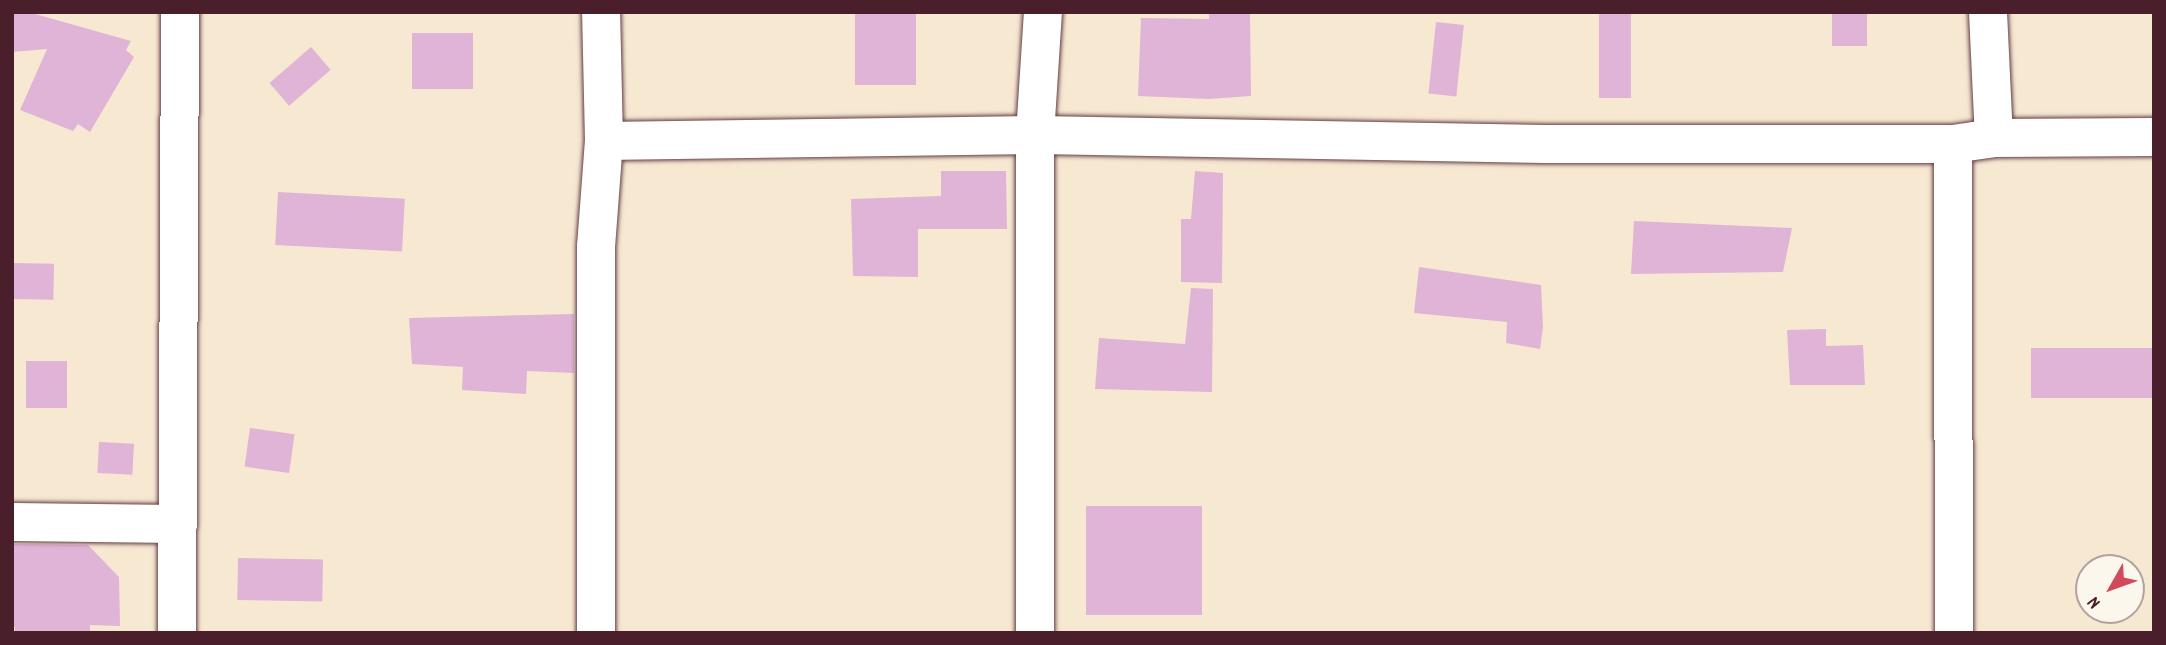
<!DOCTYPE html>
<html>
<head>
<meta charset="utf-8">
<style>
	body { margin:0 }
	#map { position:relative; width:2166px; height:645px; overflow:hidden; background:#f7e8d2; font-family:Dekko,sans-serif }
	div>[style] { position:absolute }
	.building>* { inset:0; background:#dfb4d7; transform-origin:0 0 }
	.roads { filter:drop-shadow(0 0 2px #643d44) drop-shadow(0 0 2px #643d44) }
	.street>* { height:38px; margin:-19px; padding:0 19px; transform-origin:19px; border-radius:19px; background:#fff }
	span { translate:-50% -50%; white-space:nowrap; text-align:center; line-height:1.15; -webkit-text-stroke:5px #fbf7ec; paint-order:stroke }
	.frame { position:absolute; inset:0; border:14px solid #4a1f2b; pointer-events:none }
	.north { position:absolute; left:2075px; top:554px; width:70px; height:70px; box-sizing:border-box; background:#fbf7ec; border:2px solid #b4a19f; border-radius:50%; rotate:230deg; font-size:19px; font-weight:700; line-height:28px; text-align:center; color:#4a1f2b }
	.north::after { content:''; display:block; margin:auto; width:24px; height:32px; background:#d1495b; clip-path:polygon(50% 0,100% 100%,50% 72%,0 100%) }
</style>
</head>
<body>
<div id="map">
	<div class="building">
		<i style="clip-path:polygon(12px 12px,28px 12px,131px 41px,126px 50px,134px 57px,90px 132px,78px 124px,73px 131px,20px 110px,47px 49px,12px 52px)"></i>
		<i style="left:855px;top:12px;width:61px;height:73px"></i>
		<i style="clip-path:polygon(1209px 12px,1250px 12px,1251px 96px,1209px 99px,1138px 96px,1141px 18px,1209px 19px)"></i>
		<i style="left:1599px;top:12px;width:32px;height:86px"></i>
		<i style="left:1832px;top:12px;width:35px;height:34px"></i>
		<i style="left:1436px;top:22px;width:28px;height:72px;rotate:6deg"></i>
		<i style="left:412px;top:33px;width:61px;height:56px"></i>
		<i style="left:311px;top:47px;width:30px;height:55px;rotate:49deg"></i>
		<i style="clip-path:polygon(941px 171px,1006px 171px,1007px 229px,918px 229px,918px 277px,853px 276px,851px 199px,941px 196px)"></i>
		<i style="clip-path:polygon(1195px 171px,1223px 173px,1222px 283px,1181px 282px,1181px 219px,1191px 219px)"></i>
		<i style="left:278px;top:192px;width:127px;height:53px;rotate:3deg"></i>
		<i style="clip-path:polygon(1634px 221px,1792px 228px,1783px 272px,1631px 274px)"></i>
		<i style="left:12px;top:263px;width:42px;height:36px;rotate:1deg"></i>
		<i style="clip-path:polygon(1419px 267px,1541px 285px,1543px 327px,1540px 349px,1506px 343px,1507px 322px,1414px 313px)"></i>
		<i style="clip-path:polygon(1191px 288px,1213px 289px,1212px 392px,1095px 389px,1099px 338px,1185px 344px)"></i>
		<i style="clip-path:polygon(574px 314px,574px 373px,527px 371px,526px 394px,462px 390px,463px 367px,412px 364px,409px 318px)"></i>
		<i style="clip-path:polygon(1826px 329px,1826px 346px,1863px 345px,1865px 385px,1790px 385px,1787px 330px)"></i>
		<i style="left:2031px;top:348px;width:123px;height:50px"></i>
		<i style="left:26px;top:361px;width:41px;height:47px"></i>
		<i style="left:250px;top:428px;width:45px;height:39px;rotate:8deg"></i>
		<i style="left:99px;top:442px;width:35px;height:31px;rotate:3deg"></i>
		<i style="left:1086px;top:506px;width:116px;height:109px"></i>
		<i style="clip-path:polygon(12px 544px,88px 545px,119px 577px,120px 626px,90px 625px,90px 633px,15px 633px,15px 627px,12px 627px)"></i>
		<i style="left:238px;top:558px;width:85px;height:42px;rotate:1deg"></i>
	</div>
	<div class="roads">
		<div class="street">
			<i style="left:1988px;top:12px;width:126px;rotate:87.3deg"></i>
			<i style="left:604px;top:141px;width:431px;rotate:-0.8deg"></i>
			<i style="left:1035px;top:135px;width:510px;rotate:1.01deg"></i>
			<i style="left:1545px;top:144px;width:408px"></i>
			<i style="left:1953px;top:144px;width:41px;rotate:-8.3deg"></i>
			<i style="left:1994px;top:138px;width:160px;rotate:-0.4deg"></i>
			<i style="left:1953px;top:144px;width:489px;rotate:89.9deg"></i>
			<i style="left:12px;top:522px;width:166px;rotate:0.7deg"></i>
			<i style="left:177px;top:633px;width:621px;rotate:-89.72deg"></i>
			<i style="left:596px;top:633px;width:386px;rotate:-90deg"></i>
			<i style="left:596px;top:247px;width:106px;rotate:-85.7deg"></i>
			<i style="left:604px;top:141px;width:129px;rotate:-91.3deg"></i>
			<i style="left:1035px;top:633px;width:498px;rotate:-90deg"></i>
			<i style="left:1035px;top:135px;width:123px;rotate:-86.3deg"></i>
		</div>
	</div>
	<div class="frame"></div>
	<div class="north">N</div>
</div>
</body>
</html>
